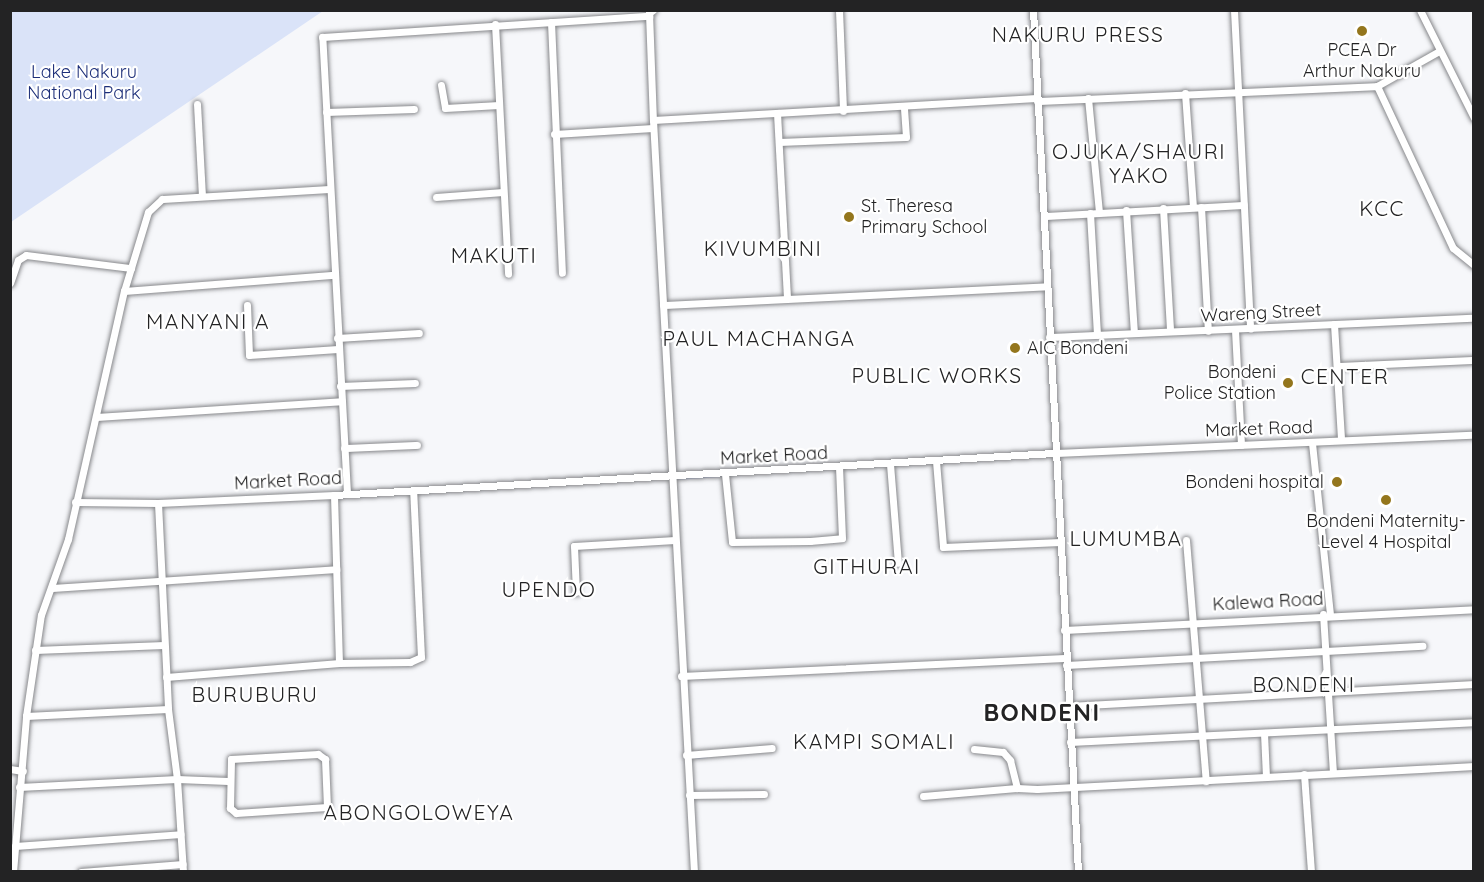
<!DOCTYPE html>
<html>
<head>
<meta charset="utf-8">
<style>
	body { margin:0 }
	#map { position:relative; width:1484px; height:882px; overflow:hidden; background:#f6f7fa; font-family:Quicksand,sans-serif }
	div>[style] { position:absolute }
	.green>* { inset:0; background:#dae3f8 }
	.stream>* { height:1.5px; margin:-0.75px; padding:0 0.75px; transform-origin:0.75px; border-radius:0.75px; background:#becef7 }
	.roads { filter:drop-shadow(0 0 2px #87888b) drop-shadow(0 0 2px #87888b) }
	.minor>* { height:7px; margin:-3.5px; padding:0 3.5px; transform-origin:3.5px; border-radius:3.5px; background:#fff }
	.dots>* { width:16px; height:16px; translate:-50% -50%; box-sizing:border-box; border:3px solid #fff; border-radius:50% }
	span { translate:-50% -50%; white-space:nowrap; text-align:center; line-height:1.15; -webkit-text-stroke:4.5px #fff; paint-order:stroke }
	.poi-label { font-size:18px; color:#232324 }
	.left { translate:0 -50%; text-align:left }
	.right { translate:-100% -50%; text-align:right }
	.park-label { font-size:18px; color:#1c2e79 }
	.street-label { font-size:18px; color:#232324 }
	.quarter-label { font-size:21px; color:#232324; letter-spacing:1.5px }
	.district-label { font-size:24px; color:#232324; font-weight:700; letter-spacing:1.5px }
	.frame { position:absolute; inset:0; border:12px solid #232324; pointer-events:none }
</style>
</head>
<body>
<div id="map">
	<div class="green">
		<i style="clip-path:polygon(11px 10px,323px 10px,323px 11px,11px 222px)"></i>
	</div>
	<div class="stream">
		<i style="left:676px;top:479px;width:46px;rotate:-3.7deg"></i>
		<i style="left:696px;top:758px;width:11px;rotate:-5deg"></i>
	</div>
	<div class="roads">
		<div class="minor">
			<i style="left:653px;top:10px;width:5px;rotate:143deg"></i>
			<i style="left:649px;top:13px;width:107px;rotate:87.9deg"></i>
			<i style="left:653px;top:120px;width:753px;rotate:86.88deg"></i>
			<i style="left:839px;top:10px;width:101px;rotate:87.7deg"></i>
			<i style="left:1033px;top:10px;width:863px;rotate:87.01deg"></i>
			<i style="left:1234px;top:10px;width:319px;rotate:87.1deg"></i>
			<i style="left:1420px;top:10px;width:121px;rotate:63.4deg"></i>
			<i style="left:551px;top:22px;width:251px;rotate:87.5deg"></i>
			<i style="left:495px;top:24px;width:250px;rotate:87deg"></i>
			<i style="left:441px;top:85px;width:23px;rotate:80deg"></i>
			<i style="left:445px;top:108px;width:54px;rotate:-3.2deg"></i>
			<i style="left:1377px;top:86px;width:179px;rotate:64.9deg"></i>
			<i style="left:1453px;top:248px;width:27px;rotate:39deg"></i>
			<i style="left:1185px;top:93px;width:114px;rotate:86deg"></i>
			<i style="left:1088px;top:98px;width:115px;rotate:84.5deg"></i>
			<i style="left:1037px;top:101px;width:340px;rotate:-2.5deg"></i>
			<i style="left:1377px;top:86px;width:71px;rotate:-29.4deg"></i>
			<i style="left:197px;top:104px;width:91px;rotate:86.9deg"></i>
			<i style="left:326px;top:112px;width:88px;rotate:-2deg"></i>
			<i style="left:777px;top:113px;width:185px;rotate:86.9deg"></i>
			<i style="left:653px;top:120px;width:384px;rotate:-3.3deg"></i>
			<i style="left:554px;top:134px;width:99px;rotate:-3.5deg"></i>
			<i style="left:779px;top:142px;width:127px;rotate:-2.3deg"></i>
			<i style="left:906px;top:137px;width:30px;rotate:-94deg"></i>
			<i style="left:436px;top:197px;width:67px;rotate:-4.3deg"></i>
			<i style="left:1201px;top:207px;width:124px;rotate:86.8deg"></i>
			<i style="left:1163px;top:208px;width:123px;rotate:86.7deg"></i>
			<i style="left:1126px;top:210px;width:123px;rotate:86.3deg"></i>
			<i style="left:1090px;top:213px;width:122px;rotate:86.7deg"></i>
			<i style="left:1045px;top:216px;width:199px;rotate:-3.2deg"></i>
			<i style="left:10px;top:283px;width:24px;rotate:-71deg"></i>
			<i style="left:18px;top:260px;width:9px;rotate:-32deg"></i>
			<i style="left:26px;top:255px;width:106px;rotate:7.1deg"></i>
			<i style="left:124px;top:291px;width:211px;rotate:-4.4deg"></i>
			<i style="left:247px;top:305px;width:50px;rotate:87.7deg"></i>
			<i style="left:249px;top:355px;width:89px;rotate:-3.9deg"></i>
			<i style="left:663px;top:305px;width:382px;rotate:-2.8deg"></i>
			<i style="left:1334px;top:324px;width:116px;rotate:86.5deg"></i>
			<i style="left:1235px;top:330px;width:115px;rotate:87deg"></i>
			<i style="left:1049px;top:337px;width:425px;rotate:-2.6deg"></i>
			<i style="left:337px;top:338px;width:82px;rotate:-3.5deg"></i>
			<i style="left:1337px;top:366px;width:137px;rotate:-2.5deg"></i>
			<i style="left:340px;top:386px;width:75px;rotate:-2.3deg"></i>
			<i style="left:96px;top:417px;width:246px;rotate:-3.7deg"></i>
			<i style="left:1312px;top:443px;width:171px;rotate:84deg"></i>
			<i style="left:344px;top:448px;width:73px;rotate:-2.4deg"></i>
			<i style="left:936px;top:461px;width:86px;rotate:85.3deg"></i>
			<i style="left:943px;top:547px;width:118px;rotate:-2.4deg"></i>
			<i style="left:890px;top:464px;width:99px;rotate:85.4deg"></i>
			<i style="left:725px;top:474px;width:68px;rotate:84.1deg"></i>
			<i style="left:732px;top:542px;width:78px;rotate:-0.7deg"></i>
			<i style="left:810px;top:541px;width:32px;rotate:-5deg"></i>
			<i style="left:842px;top:538px;width:71px;rotate:-92.4deg"></i>
			<i style="left:347px;top:493px;width:457px;rotate:-93.1deg"></i>
			<i style="left:322px;top:37px;width:328px;rotate:-3.7deg"></i>
			<i style="left:334px;top:495px;width:168px;rotate:88.3deg"></i>
			<i style="left:75px;top:502px;width:83px;rotate:0.7deg"></i>
			<i style="left:158px;top:503px;width:176px;rotate:-2.6deg"></i>
			<i style="left:334px;top:495px;width:721px;rotate:-3.34deg"></i>
			<i style="left:1054px;top:453px;width:420px;rotate:-2.5deg"></i>
			<i style="left:158px;top:503px;width:206px;rotate:87.2deg"></i>
			<i style="left:168px;top:709px;width:71px;rotate:82.7deg"></i>
			<i style="left:177px;top:779px;width:93px;rotate:86.3deg"></i>
			<i style="left:1186px;top:540px;width:242px;rotate:85.3deg"></i>
			<i style="left:52px;top:588px;width:285px;rotate:-3.8deg"></i>
			<i style="left:576px;top:592px;width:46px;rotate:-92.5deg"></i>
			<i style="left:574px;top:546px;width:101px;rotate:-3.4deg"></i>
			<i style="left:1323px;top:614px;width:157px;rotate:86.4deg"></i>
			<i style="left:1064px;top:630px;width:411px;rotate:-2.9deg"></i>
			<i style="left:35px;top:650px;width:129px;rotate:-2.2deg"></i>
			<i style="left:1066px;top:665px;width:357px;rotate:-3.1deg"></i>
			<i style="left:681px;top:676px;width:384px;rotate:-2.7deg"></i>
			<i style="left:166px;top:677px;width:174px;rotate:-4.6deg"></i>
			<i style="left:339px;top:663px;width:71px;rotate:-0.8deg"></i>
			<i style="left:410px;top:662px;width:12px;rotate:-24deg"></i>
			<i style="left:421px;top:657px;width:167px;rotate:-92.7deg"></i>
			<i style="left:1068px;top:706px;width:407px;rotate:-3.1deg"></i>
			<i style="left:26px;top:716px;width:142px;rotate:-2.8deg"></i>
			<i style="left:1264px;top:733px;width:44px;rotate:87.4deg"></i>
			<i style="left:1070px;top:742px;width:404px;rotate:-2.8deg"></i>
			<i style="left:974px;top:749px;width:29px;rotate:6deg"></i>
			<i style="left:1003px;top:752px;width:11px;rotate:49deg"></i>
			<i style="left:1010px;top:760px;width:29px;rotate:76deg"></i>
			<i style="left:1017px;top:788px;width:20px;rotate:3deg"></i>
			<i style="left:1037px;top:789px;width:438px;rotate:-3deg"></i>
			<i style="left:318px;top:754px;width:9px;rotate:36deg"></i>
			<i style="left:325px;top:759px;width:48px;rotate:87.6deg"></i>
			<i style="left:327px;top:807px;width:91px;rotate:176.2deg"></i>
			<i style="left:236px;top:813px;width:8px;rotate:-140deg"></i>
			<i style="left:230px;top:808px;width:49px;rotate:-88.8deg"></i>
			<i style="left:231px;top:759px;width:87px;rotate:-3.3deg"></i>
			<i style="left:686px;top:755px;width:86px;rotate:-4.7deg"></i>
			<i style="left:10px;top:769px;width:13px;rotate:9deg"></i>
			<i style="left:1304px;top:774px;width:98px;rotate:85.9deg"></i>
			<i style="left:19px;top:787px;width:158px;rotate:-2.9deg"></i>
			<i style="left:177px;top:779px;width:51px;rotate:2.2deg"></i>
			<i style="left:689px;top:795px;width:75px;rotate:-0.8deg"></i>
			<i style="left:923px;top:796px;width:94px;rotate:-4.9deg"></i>
			<i style="left:15px;top:846px;width:166px;rotate:-4.1deg"></i>
			<i style="left:13px;top:872px;width:157px;rotate:-85.2deg"></i>
			<i style="left:26px;top:716px;width:102px;rotate:-81.6deg"></i>
			<i style="left:41px;top:615px;width:81px;rotate:-70.4deg"></i>
			<i style="left:68px;top:539px;width:254px;rotate:-77.3deg"></i>
			<i style="left:124px;top:291px;width:83px;rotate:-73.1deg"></i>
			<i style="left:148px;top:212px;width:19px;rotate:-43deg"></i>
			<i style="left:162px;top:199px;width:168px;rotate:-3.4deg"></i>
			<i style="left:81px;top:872px;width:102px;rotate:-4.5deg"></i>
		</div>
	</div>
	<div class="dots">
		<i style="left:1362px;top:31px;background:#94761d"></i>
		<i style="left:849px;top:217px;background:#94761d"></i>
		<i style="left:1015px;top:348px;background:#94761d"></i>
		<i style="left:1288px;top:383px;background:#94761d"></i>
		<i style="left:1337px;top:482px;background:#94761d"></i>
		<i style="left:1386px;top:500px;background:#94761d"></i>
	</div>
	<div class="poi-label">
		<span style="left:1362px;top:61px">PCEA Dr<br>Arthur Nakuru</span>
		<span class="left" style="left:861px;top:217px">St. Theresa<br>Primary School</span>
		<span class="left" style="left:1027px;top:348px">AIC Bondeni</span>
		<span class="right" style="left:1276px;top:383px">Bondeni<br>Police Station</span>
		<span class="right" style="left:1324px;top:482px">Bondeni hospital</span>
		<span style="left:1386px;top:532px">Bondeni Maternity-<br>Level 4 Hospital</span>
	</div>
	<div class="park-label">
		<span style="left:84px;top:83px">Lake Nakuru<br>National Park</span>
	</div>
	<div class="street-label">
		<span style="left:1261px;top:313px;rotate:-3deg">Wareng Street</span>
		<span style="left:1259px;top:429px;rotate:-2deg">Market Road</span>
		<span style="left:774px;top:456px;rotate:-3deg">Market Road</span>
		<span style="left:288px;top:481px;rotate:-3deg">Market Road</span>
		<span style="left:1268px;top:602px;rotate:-3deg">Kalewa Road</span>
	</div>
	<div class="quarter-label">
		<span style="left:1078px;top:34px">NAKURU PRESS</span>
		<span style="left:1139px;top:163px">OJUKA/SHAURI<br>YAKO</span>
		<span style="left:1382px;top:208px">KCC</span>
		<span style="left:763px;top:248px">KIVUMBINI</span>
		<span style="left:494px;top:255px">MAKUTI</span>
		<span style="left:208px;top:321px">MANYANI A</span>
		<span style="left:759px;top:338px">PAUL MACHANGA</span>
		<span style="left:937px;top:375px">PUBLIC WORKS</span>
		<span style="left:1345px;top:376px">CENTER</span>
		<span style="left:1126px;top:538px">LUMUMBA</span>
		<span style="left:867px;top:566px">GITHURAI</span>
		<span style="left:549px;top:589px">UPENDO</span>
		<span style="left:1304px;top:684px">BONDENI</span>
		<span style="left:255px;top:694px">BURUBURU</span>
		<span style="left:874px;top:741px">KAMPI SOMALI</span>
		<span style="left:419px;top:812px">ABONGOLOWEYA</span>
	</div>
	<div class="district-label">
		<span style="left:1042px;top:713px">BONDENI</span>
	</div>
	<div class="frame"></div>
</div>
</body>
</html>
